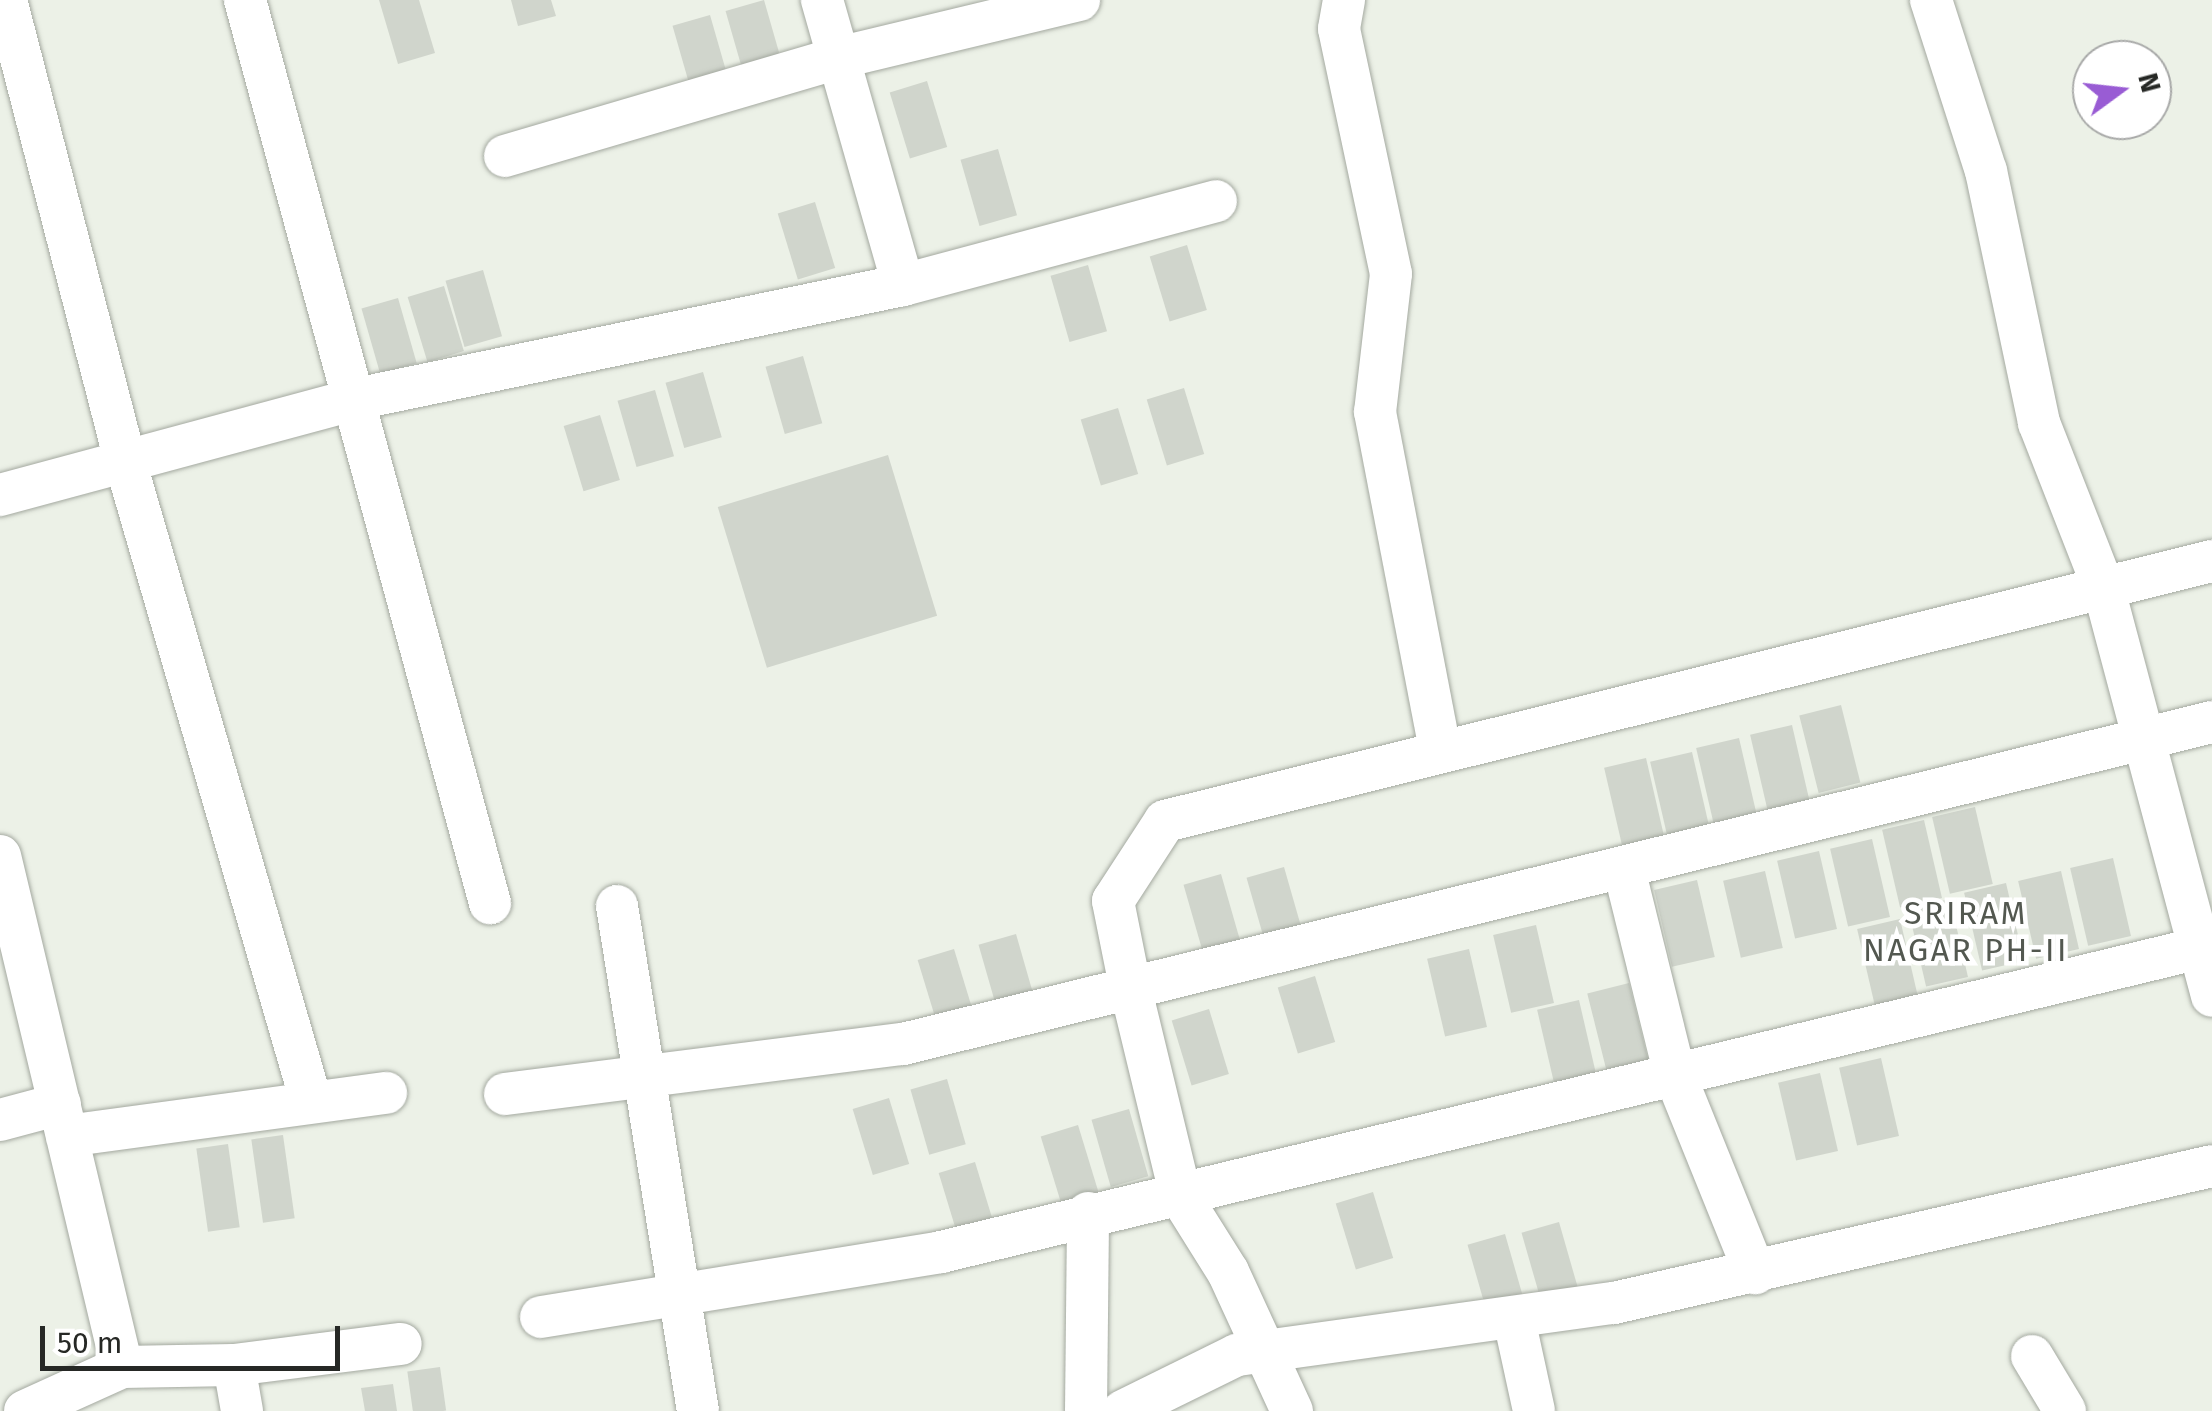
<!DOCTYPE html>
<html>
<head>
<meta charset="utf-8">
<style>
	body { margin:0 }
	#map { position:relative; width:2212px; height:1411px; overflow:hidden; background:#ecf1e7; font-family:"Fira Sans",sans-serif }
	div>[style] { position:absolute }
	.building>* { inset:0; background:#d0d5cc; transform-origin:0 0 }
	.roads { filter:drop-shadow(0 0 2px #a4a9a0) drop-shadow(0 0 2px #a4a9a0) }
	.minor>* { height:42px; margin:-21px; padding:0 21px; transform-origin:21px; border-radius:21px; background:#fff }
	span { translate:-50% -50%; white-space:nowrap; text-align:center; line-height:1.15; -webkit-text-stroke:9px #fff; paint-order:stroke }
	.neighbourhood-label { font-size:32px; color:#535850; letter-spacing:2.5px }
	.north { position:absolute; left:2072px; top:40px; width:100px; height:100px; box-sizing:border-box; background:#fff; border:2px solid #a8a9a8; border-radius:50%; rotate:75deg; font-size:28px; font-weight:700; line-height:40px; text-align:center; color:#262825 }
	.north::after { content:''; display:block; margin:auto; width:35px; height:45px; background:#995cd4; clip-path:polygon(50% 0,100% 100%,50% 72%,0 100%) }
	.scale { position:absolute; left:40px; top:1326px; width:300px; height:45px; box-sizing:border-box; border:5px solid #262825; border-top:0; padding-left:12px; font-size:30px; line-height:35px; white-space:nowrap; color:#262825; -webkit-text-stroke:8px #fff; paint-order:stroke }
</style>
</head>
<body>
<div id="map">
	<div class="building">
		<i style="clip-path:polygon(379px 0,419px 0,435px 53px,398px 64px)"></i>
		<i style="clip-path:polygon(511px 0,551px 0,556px 16px,518px 26px)"></i>
		<i style="left:764px;top:0;width:65px;height:40px;rotate:74deg"></i>
		<i style="left:710px;top:15px;width:69px;height:39px;rotate:74deg"></i>
		<i style="left:927px;top:81px;width:69px;height:39px;rotate:73deg"></i>
		<i style="left:998px;top:149px;width:69px;height:39px;rotate:74deg"></i>
		<i style="left:815px;top:202px;width:69px;height:39px;rotate:73deg"></i>
		<i style="left:1187px;top:245px;width:68px;height:39px;rotate:73deg"></i>
		<i style="left:1088px;top:265px;width:69px;height:39px;rotate:74deg"></i>
		<i style="left:483px;top:270px;width:69px;height:39px;rotate:74deg"></i>
		<i style="left:444px;top:286px;width:68px;height:38px;rotate:73deg"></i>
		<i style="left:398px;top:298px;width:68px;height:38px;rotate:74deg"></i>
		<i style="left:803px;top:356px;width:70px;height:39px;rotate:74deg"></i>
		<i style="left:703px;top:372px;width:68px;height:39px;rotate:74deg"></i>
		<i style="left:1184px;top:388px;width:69px;height:39px;rotate:73deg"></i>
		<i style="left:655px;top:390px;width:69px;height:39px;rotate:74deg"></i>
		<i style="left:1118px;top:408px;width:69px;height:39px;rotate:73deg"></i>
		<i style="left:600px;top:415px;width:68px;height:38px;rotate:73deg"></i>
		<i style="left:888px;top:455px;width:168px;height:178px;rotate:73deg"></i>
		<i style="left:1841px;top:705px;width:80px;height:43px;rotate:76deg"></i>
		<i style="left:1792px;top:725px;width:80px;height:43px;rotate:77deg"></i>
		<i style="left:1739px;top:738px;width:79px;height:44px;rotate:77deg"></i>
		<i style="left:1692px;top:752px;width:80px;height:43px;rotate:77deg"></i>
		<i style="left:1646px;top:758px;width:80px;height:43px;rotate:77deg"></i>
		<i style="left:1975px;top:807px;width:79px;height:44px;rotate:77deg"></i>
		<i style="left:1924px;top:820px;width:80px;height:43px;rotate:77deg"></i>
		<i style="left:1872px;top:839px;width:80px;height:43px;rotate:77deg"></i>
		<i style="left:1819px;top:851px;width:80px;height:43px;rotate:77deg"></i>
		<i style="left:2113px;top:858px;width:80px;height:44px;rotate:77deg"></i>
		<i style="left:1284px;top:867px;width:70px;height:39px;rotate:74deg"></i>
		<i style="left:1765px;top:871px;width:79px;height:43px;rotate:77deg"></i>
		<i style="left:2061px;top:871px;width:80px;height:44px;rotate:77deg"></i>
		<i style="left:1221px;top:874px;width:69px;height:39px;rotate:74deg"></i>
		<i style="left:1697px;top:880px;width:79px;height:44px;rotate:77deg"></i>
		<i style="left:2006px;top:883px;width:80px;height:43px;rotate:77deg"></i>
		<i style="left:1950px;top:899px;width:80px;height:43px;rotate:77deg"></i>
		<i style="left:1900px;top:919px;width:80px;height:44px;rotate:77deg"></i>
		<i style="left:1536px;top:925px;width:80px;height:44px;rotate:77deg"></i>
		<i style="left:1016px;top:934px;width:69px;height:39px;rotate:74deg"></i>
		<i style="left:954px;top:949px;width:68px;height:38px;rotate:73deg"></i>
		<i style="left:1469px;top:949px;width:80px;height:43px;rotate:77deg"></i>
		<i style="left:1315px;top:976px;width:69px;height:39px;rotate:73deg"></i>
		<i style="left:1629px;top:983px;width:80px;height:43px;rotate:76deg"></i>
		<i style="left:1579px;top:1000px;width:80px;height:43px;rotate:77deg"></i>
		<i style="left:1209px;top:1009px;width:68px;height:39px;rotate:73deg"></i>
		<i style="left:1881px;top:1058px;width:80px;height:43px;rotate:77deg"></i>
		<i style="left:1820px;top:1073px;width:80px;height:43px;rotate:77deg"></i>
		<i style="left:947px;top:1079px;width:68px;height:38px;rotate:74deg"></i>
		<i style="left:889px;top:1098px;width:69px;height:38px;rotate:73deg"></i>
		<i style="left:1129px;top:1109px;width:70px;height:39px;rotate:74deg"></i>
		<i style="left:1078px;top:1125px;width:70px;height:39px;rotate:73deg"></i>
		<i style="left:283px;top:1135px;width:84px;height:32px;rotate:82deg"></i>
		<i style="left:228px;top:1144px;width:84px;height:32px;rotate:82deg"></i>
		<i style="left:975px;top:1162px;width:68px;height:38px;rotate:73deg"></i>
		<i style="left:1373px;top:1192px;width:69px;height:39px;rotate:73deg"></i>
		<i style="left:1559px;top:1222px;width:69px;height:39px;rotate:74deg"></i>
		<i style="left:1505px;top:1234px;width:69px;height:39px;rotate:74deg"></i>
		<i style="left:440px;top:1367px;width:44px;height:33px;rotate:82deg"></i>
		<i style="clip-path:polygon(393px 1384px,397px 1411px,365px 1411px,361px 1388px)"></i>
	</div>
	<div class="roads">
		<div class="minor">
			<i style="left:6px;top:0;width:476px;rotate:75.5deg"></i>
			<i style="left:125px;top:461px;width:666px;rotate:73.79deg"></i>
			<i style="left:245px;top:0;width:936px;rotate:74.82deg"></i>
			<i style="left:822px;top:0;width:296px;rotate:74.1deg"></i>
			<i style="left:1344px;top:0;width:29px;rotate:100deg"></i>
			<i style="left:1339px;top:29px;width:250px;rotate:78deg"></i>
			<i style="left:1391px;top:274px;width:139px;rotate:96.6deg"></i>
			<i style="left:1375px;top:412px;width:345px;rotate:79.1deg"></i>
			<i style="left:1931px;top:0;width:180px;rotate:72.2deg"></i>
			<i style="left:1986px;top:171px;width:258px;rotate:78.1deg"></i>
			<i style="left:2039px;top:423px;width:175px;rotate:68.6deg"></i>
			<i style="left:2103px;top:586px;width:424px;rotate:75.1deg"></i>
			<i style="left:505px;top:156px;width:347px;rotate:-16.4deg"></i>
			<i style="left:838px;top:58px;width:248px;rotate:-13.5deg"></i>
			<i style="left:0;top:495px;width:369px;rotate:-15.1deg"></i>
			<i style="left:356px;top:399px;width:559px;rotate:-11.77deg"></i>
			<i style="left:903px;top:285px;width:324px;rotate:-15deg"></i>
			<i style="left:0;top:856px;width:525px;rotate:76.57deg"></i>
			<i style="left:122px;top:1367px;width:112px;rotate:-1deg"></i>
			<i style="left:234px;top:1365px;width:47px;rotate:80.1deg"></i>
			<i style="left:1624px;top:869px;width:212px;rotate:76.1deg"></i>
			<i style="left:1675px;top:1075px;width:214px;rotate:68deg"></i>
			<i style="left:617px;top:906px;width:511px;rotate:80.89deg"></i>
			<i style="left:505px;top:1094px;width:401px;rotate:-7.2deg"></i>
			<i style="left:903px;top:1044px;width:1348px;rotate:-13.82deg"></i>
			<i style="left:0;top:1120px;width:62px;rotate:-14.9deg"></i>
			<i style="left:67px;top:1136px;width:322px;rotate:-7.7deg"></i>
			<i style="left:541px;top:1317px;width:405px;rotate:-9.2deg"></i>
			<i style="left:941px;top:1252px;width:1308px;rotate:-13.58deg"></i>
			<i style="left:1514px;top:1319px;width:94px;rotate:77.7deg"></i>
			<i style="left:2032px;top:1356px;width:64px;rotate:59deg"></i>
			<i style="left:234px;top:1365px;width:168px;rotate:-7.2deg"></i>
			<i style="left:25px;top:1411px;width:107px;rotate:-24.4deg"></i>
			<i style="left:1086px;top:1411px;width:198px;rotate:-89.4deg"></i>
			<i style="left:1123px;top:1411px;width:127px;rotate:-26.2deg"></i>
			<i style="left:1237px;top:1355px;width:381px;rotate:-7.9deg"></i>
			<i style="left:1614px;top:1303px;width:613px;rotate:-12.9deg"></i>
			<i style="left:1292px;top:1411px;width:153px;rotate:-114.7deg"></i>
			<i style="left:1228px;top:1272px;width:89px;rotate:-122.1deg"></i>
			<i style="left:1181px;top:1197px;width:212px;rotate:-103.6deg"></i>
			<i style="left:1131px;top:991px;width:92px;rotate:-101.3deg"></i>
			<i style="left:1113px;top:901px;width:95px;rotate:-57deg"></i>
			<i style="left:1165px;top:821px;width:1079px;rotate:-13.95deg"></i>
		</div>
	</div>
	<div class="neighbourhood-label">
		<span style="left:1966px;top:932px">SRIRAM<br>NAGAR PH-II</span>
	</div>
	<div class="north">N</div>
	<div class="scale">50 m</div>
</div>
</body>
</html>
